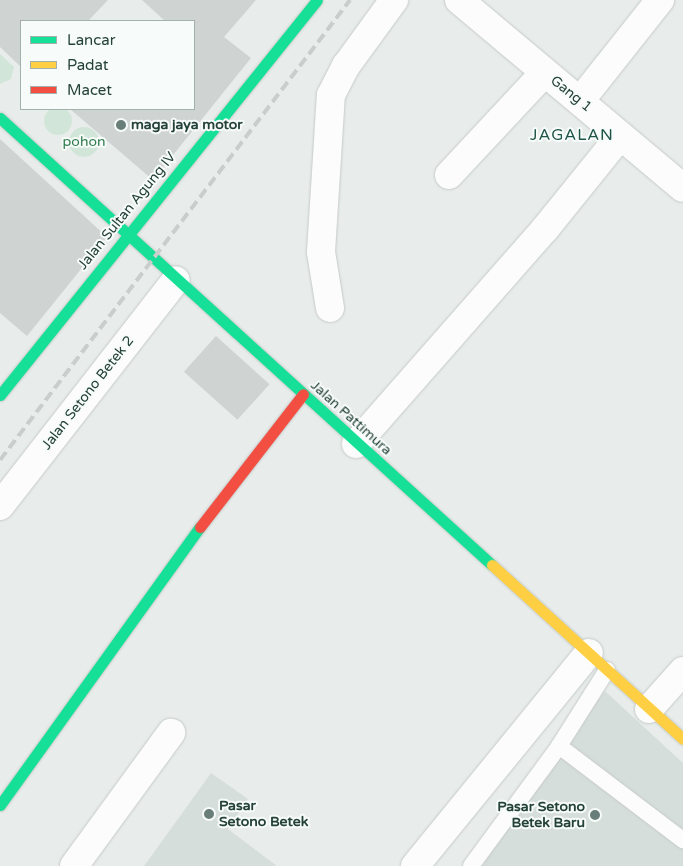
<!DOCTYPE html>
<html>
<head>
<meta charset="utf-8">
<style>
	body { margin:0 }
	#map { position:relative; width:683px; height:866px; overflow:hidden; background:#e8edeb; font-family:"Varela Round",sans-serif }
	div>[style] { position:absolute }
	.built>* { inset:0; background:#d6dedb }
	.green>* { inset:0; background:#d1e6d8 }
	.round { border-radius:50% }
	.building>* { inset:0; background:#cfd4d2; transform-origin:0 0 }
	.roads { filter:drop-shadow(0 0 1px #c5cac8) drop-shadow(0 0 1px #c5cac8) }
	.lane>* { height:16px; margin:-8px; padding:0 8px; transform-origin:8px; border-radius:8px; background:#fcfcfc }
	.street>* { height:28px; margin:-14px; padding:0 14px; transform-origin:14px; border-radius:14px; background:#fcfcfc }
	.fast>* { height:11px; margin:-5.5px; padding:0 5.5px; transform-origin:5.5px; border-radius:5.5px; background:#16e098 }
	.slow>* { height:11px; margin:-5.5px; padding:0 5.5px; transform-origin:5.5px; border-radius:5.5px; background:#ffcf43 }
	.jam>* { height:11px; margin:-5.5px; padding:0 5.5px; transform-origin:5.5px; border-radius:5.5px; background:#f24e42 }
	.rail>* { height:4px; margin-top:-2px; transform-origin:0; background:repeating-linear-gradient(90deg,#c9cdcc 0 10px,transparent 0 15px) }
	.dots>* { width:14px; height:14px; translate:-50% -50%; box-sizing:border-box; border:2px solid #f7fbf9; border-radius:50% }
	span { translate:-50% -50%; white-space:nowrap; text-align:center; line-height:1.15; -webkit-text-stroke:4px #f7fbf9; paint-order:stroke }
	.street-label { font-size:14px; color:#24423a }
	.poi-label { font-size:14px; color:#24423a; font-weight:700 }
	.left { translate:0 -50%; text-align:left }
	.right { translate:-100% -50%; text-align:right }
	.park-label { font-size:14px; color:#2d7a4b }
	.quarter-label { font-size:16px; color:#1f5548; letter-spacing:1px }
	.legend { position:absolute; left:20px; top:20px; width:175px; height:90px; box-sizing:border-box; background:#f7fbf9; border:1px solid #a3b1ad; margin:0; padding:6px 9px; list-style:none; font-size:15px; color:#24423a }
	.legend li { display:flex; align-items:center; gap:10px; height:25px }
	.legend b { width:25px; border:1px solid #a3b1ad }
</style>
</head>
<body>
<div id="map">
	<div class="built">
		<i style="clip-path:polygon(605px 691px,683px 763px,683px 866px,467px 866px)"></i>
		<i style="clip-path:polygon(211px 773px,248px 799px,228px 829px,277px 866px,144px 866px)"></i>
	</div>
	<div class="green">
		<i style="clip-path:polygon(0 54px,14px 67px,11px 79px,0 84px)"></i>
		<i class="round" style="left:44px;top:107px;width:28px;height:28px"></i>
		<i class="round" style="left:69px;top:127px;width:30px;height:30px"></i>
	</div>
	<div class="building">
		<i style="clip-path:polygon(0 0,108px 0,88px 21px,21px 21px,21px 67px,0 47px)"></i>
		<i style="clip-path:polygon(142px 0,256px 0,224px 37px,251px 58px,153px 180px,70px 109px,194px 109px,194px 21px,165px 21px)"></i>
		<i style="clip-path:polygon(0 139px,107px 237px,27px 336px,0 313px)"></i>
		<i style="left:216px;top:336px;width:72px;height:48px;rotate:42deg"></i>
	</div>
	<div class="roads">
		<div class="lane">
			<i style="left:559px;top:746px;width:156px;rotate:37.2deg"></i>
			<i style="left:471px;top:866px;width:149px;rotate:-53.7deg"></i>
			<i style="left:559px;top:746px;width:90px;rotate:-57.7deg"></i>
		</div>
		<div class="street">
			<i style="left:459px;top:0;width:292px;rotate:40deg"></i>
			<i style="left:580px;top:101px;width:129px;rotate:-51.6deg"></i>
			<i style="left:449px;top:175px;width:139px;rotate:-47deg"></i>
			<i style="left:330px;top:308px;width:57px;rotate:-99.1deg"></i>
			<i style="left:321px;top:252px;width:157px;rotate:-86.4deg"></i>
			<i style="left:331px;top:95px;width:33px;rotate:-63deg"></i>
			<i style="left:346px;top:66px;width:82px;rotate:-54deg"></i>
			<i style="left:356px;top:444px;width:286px;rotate:-48.7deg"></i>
			<i style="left:545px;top:229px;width:119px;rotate:-51.1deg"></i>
			<i style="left:0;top:506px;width:286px;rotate:-52.1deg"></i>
			<i style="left:649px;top:709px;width:51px;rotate:-48.2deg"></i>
			<i style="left:74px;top:866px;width:165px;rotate:-53.9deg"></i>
			<i style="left:415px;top:866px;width:275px;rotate:-50.8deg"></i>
		</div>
		<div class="fast">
			<i style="left:0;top:118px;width:665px;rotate:42.26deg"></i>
			<i style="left:0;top:395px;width:506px;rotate:-51.25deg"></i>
			<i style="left:0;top:805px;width:342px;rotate:-54.3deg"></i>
		</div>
		<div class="slow">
			<i style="left:492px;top:565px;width:258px;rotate:42.3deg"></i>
		</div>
		<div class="jam">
			<i style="left:200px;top:527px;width:168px;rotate:-52.2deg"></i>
		</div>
	</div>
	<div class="rail">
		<i style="left:0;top:460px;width:578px;rotate:-52.73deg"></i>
	</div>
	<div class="dots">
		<i style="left:121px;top:125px;background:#697e78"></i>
		<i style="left:209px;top:814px;background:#697e78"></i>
		<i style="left:595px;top:815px;background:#697e78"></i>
	</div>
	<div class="street-label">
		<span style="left:571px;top:94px;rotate:39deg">Gang 1</span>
		<span style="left:127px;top:211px;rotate:-51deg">Jalan Sultan Agung IV</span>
		<span style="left:88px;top:393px;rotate:-52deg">Jalan Setono Betek 2</span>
		<span style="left:351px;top:418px;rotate:42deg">Jalan Pattimura</span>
	</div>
	<div class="poi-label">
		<span class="left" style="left:131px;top:125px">maga jaya motor</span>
		<span class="left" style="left:219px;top:814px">Pasar<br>Setono Betek</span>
		<span class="right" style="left:585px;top:815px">Pasar Setono<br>Betek Baru</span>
	</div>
	<div class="park-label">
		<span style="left:84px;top:142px">pohon</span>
	</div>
	<div class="quarter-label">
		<span style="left:572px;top:135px">JAGALAN</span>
	</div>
	<ul class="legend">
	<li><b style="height:6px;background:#16e098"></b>Lancar</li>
	<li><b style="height:6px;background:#ffcf43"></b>Padat</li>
	<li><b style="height:6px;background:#f24e42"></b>Macet</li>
	</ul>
</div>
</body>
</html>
